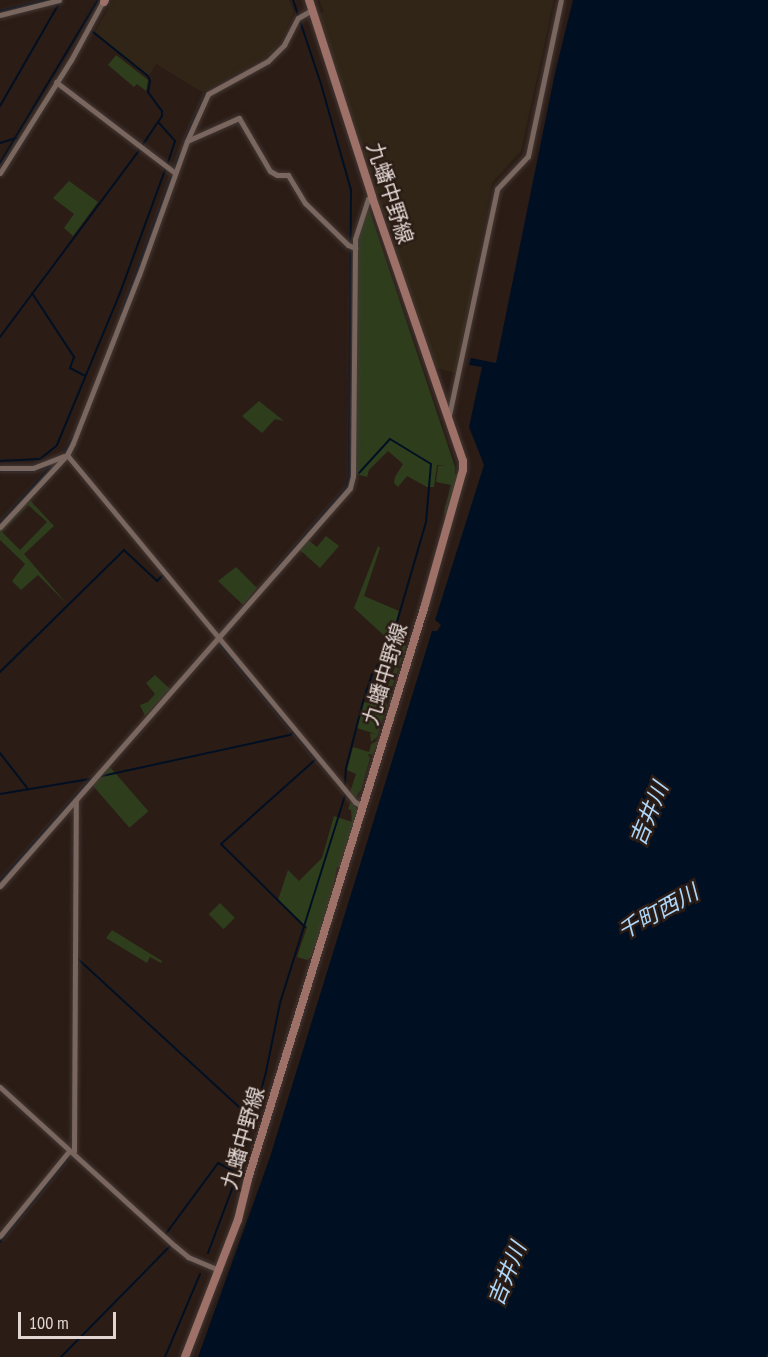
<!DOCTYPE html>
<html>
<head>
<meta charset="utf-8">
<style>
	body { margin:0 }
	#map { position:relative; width:768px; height:1357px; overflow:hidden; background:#2b1c16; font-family:"PT Sans Narrow","Noto Sans JP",sans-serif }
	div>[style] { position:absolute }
	.industrial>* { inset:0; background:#302516 }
	.green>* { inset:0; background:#2e3e1d; transform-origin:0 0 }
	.water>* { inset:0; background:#001022 }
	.stream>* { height:2px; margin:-1px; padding:0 1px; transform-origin:1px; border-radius:1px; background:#001022 }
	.roads { filter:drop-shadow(0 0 2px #443834) drop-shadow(0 0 2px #443834) }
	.street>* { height:5px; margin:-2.5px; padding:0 2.5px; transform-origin:2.5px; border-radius:2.5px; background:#79665f }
	.secondary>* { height:8px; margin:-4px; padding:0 4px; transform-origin:4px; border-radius:4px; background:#9e7168 }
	span { translate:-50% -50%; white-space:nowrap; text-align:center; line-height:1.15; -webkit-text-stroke:5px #2b1c16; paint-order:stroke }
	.street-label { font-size:21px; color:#e0d5d1 }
	.water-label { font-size:22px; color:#acd7fa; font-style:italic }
	.scale { position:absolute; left:18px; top:1312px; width:98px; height:27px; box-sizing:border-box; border:3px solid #e0d5d1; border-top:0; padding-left:8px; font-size:18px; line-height:21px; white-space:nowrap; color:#e0d5d1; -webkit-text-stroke:4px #2b1c16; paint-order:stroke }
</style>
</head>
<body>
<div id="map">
	<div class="industrial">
		<i style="clip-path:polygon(113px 0,289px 0,294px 12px,283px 36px,270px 54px,202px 92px,156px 64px,149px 76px,95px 32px)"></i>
		<i style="clip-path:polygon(319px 0,554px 0,521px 151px,492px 183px,456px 373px,435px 368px,316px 14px,324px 12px)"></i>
	</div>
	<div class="green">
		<i style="clip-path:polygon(116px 55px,148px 80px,146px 91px,137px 84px,134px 87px,108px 65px)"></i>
		<i style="clip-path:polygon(69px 181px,98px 202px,73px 236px,64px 228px,74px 214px,53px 198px)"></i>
		<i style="clip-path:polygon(368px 206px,455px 467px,455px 475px,459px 472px,446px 524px,444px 512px,451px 485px,436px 482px,438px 466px,446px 466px,437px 465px,434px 487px,427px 487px,407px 476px,398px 487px,394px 483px,395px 477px,403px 464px,388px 451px,369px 470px,367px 477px,356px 474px,357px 238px)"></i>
		<i style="clip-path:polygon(259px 401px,284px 421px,275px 419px,262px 433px,242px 416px)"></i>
		<i style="clip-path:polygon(evenodd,28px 498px,54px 526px,24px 554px,67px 604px,38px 575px,21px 590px,12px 581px,25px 564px,0 540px,0 529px,28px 498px,28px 505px,47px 522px,20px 550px,2px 532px,28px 505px)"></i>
		<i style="clip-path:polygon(326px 536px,339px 546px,320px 568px,300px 550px,308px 540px,317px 547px)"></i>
		<i style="clip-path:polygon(378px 546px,380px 548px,364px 596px,399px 611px,390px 641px,354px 608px)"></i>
		<i style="clip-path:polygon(236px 567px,257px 588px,243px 605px,218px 581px)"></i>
		<i style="clip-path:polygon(399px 635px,404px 638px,406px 646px,391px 690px,391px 705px,385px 693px,397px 662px,388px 655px)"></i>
		<i style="clip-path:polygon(155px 675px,170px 689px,145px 716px,140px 705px,148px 702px,155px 694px,146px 683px)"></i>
		<i style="clip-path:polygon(385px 698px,387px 706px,377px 737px,371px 742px,370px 733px,376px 734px,357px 728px,364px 702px,380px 706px,383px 710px)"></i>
		<i style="clip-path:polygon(380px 740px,372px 755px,368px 754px,370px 758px,361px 790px,355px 798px,350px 792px,356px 774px,347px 770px,353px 747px,369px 752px,371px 744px)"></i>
		<i style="left:109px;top:766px;width:60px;height:25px;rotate:49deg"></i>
		<i style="clip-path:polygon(351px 801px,358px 811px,341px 868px,337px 867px,329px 907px,311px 957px,307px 960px,297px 957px,307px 927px,278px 900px,288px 870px,299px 881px,322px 858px,334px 816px,352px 822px,351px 810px,348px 809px)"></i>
		<i style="left:220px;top:903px;width:21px;height:16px;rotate:45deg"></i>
		<i style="clip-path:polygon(112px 930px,162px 961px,161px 963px,150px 957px,147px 963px,106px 938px)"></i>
	</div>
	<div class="water">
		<i style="clip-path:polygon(573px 0,768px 0,768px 1353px,766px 1357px,198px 1357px,270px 1157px,432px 631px,437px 631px,441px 625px,435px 620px,484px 465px,469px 427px,482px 367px,469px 365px,471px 358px,496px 363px,555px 73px)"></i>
	</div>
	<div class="stream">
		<i style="left:0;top:11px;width:47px;rotate:-13.4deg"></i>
		<i style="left:93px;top:32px;width:70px;rotate:38.7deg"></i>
		<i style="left:148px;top:76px;width:5px;rotate:68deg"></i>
		<i style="left:150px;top:81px;width:11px;rotate:100deg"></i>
		<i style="left:148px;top:92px;width:24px;rotate:54deg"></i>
		<i style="left:162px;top:111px;width:5px;rotate:90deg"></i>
		<i style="left:162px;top:116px;width:36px;rotate:124deg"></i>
		<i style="left:0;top:106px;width:116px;rotate:-60.1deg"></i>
		<i style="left:159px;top:123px;width:24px;rotate:48deg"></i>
		<i style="left:175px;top:141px;width:25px;rotate:108deg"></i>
		<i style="left:185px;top:140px;width:51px;rotate:-65.9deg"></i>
		<i style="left:0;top:143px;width:17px;rotate:-17deg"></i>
		<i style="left:0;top:163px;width:190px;rotate:-59deg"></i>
		<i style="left:32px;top:293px;width:77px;rotate:56.7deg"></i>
		<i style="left:74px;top:357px;width:12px;rotate:110deg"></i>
		<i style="left:70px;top:368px;width:17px;rotate:28deg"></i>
		<i style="left:121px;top:314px;width:171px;rotate:-69.9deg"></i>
		<i style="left:0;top:337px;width:234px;rotate:-53.3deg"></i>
		<i style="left:64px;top:453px;width:18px;rotate:-61deg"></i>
		<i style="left:0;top:461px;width:40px;rotate:-2.9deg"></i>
		<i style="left:40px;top:459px;width:22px;rotate:-39deg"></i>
		<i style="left:57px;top:445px;width:165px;rotate:-67.5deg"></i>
		<i style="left:120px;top:293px;width:131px;rotate:-69.9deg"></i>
		<i style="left:0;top:471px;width:32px"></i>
		<i style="left:32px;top:471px;width:19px;rotate:-16deg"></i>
		<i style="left:0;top:523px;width:75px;rotate:-48.2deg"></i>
		<i style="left:275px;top:570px;width:108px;rotate:-49.1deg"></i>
		<i style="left:346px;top:488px;width:12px;rotate:-76deg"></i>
		<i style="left:349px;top:476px;width:286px;rotate:-89.6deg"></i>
		<i style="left:351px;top:190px;width:110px;rotate:-105.8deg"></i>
		<i style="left:321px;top:84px;width:89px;rotate:-108.4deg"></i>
		<i style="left:218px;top:642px;width:153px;rotate:50.1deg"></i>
		<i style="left:316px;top:759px;width:127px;rotate:138.2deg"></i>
		<i style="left:221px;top:844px;width:118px;rotate:44.7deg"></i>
		<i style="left:0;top:672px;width:174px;rotate:-44.5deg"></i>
		<i style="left:124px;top:550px;width:45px;rotate:43.2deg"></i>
		<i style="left:157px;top:581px;width:10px;rotate:-45deg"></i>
		<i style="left:0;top:753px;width:46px;rotate:52.1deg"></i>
		<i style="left:102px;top:776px;width:192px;rotate:-12.3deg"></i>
		<i style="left:290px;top:735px;width:4px;rotate:-45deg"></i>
		<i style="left:345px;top:785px;width:17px;rotate:-87deg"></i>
		<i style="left:346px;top:768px;width:68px;rotate:-75.6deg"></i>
		<i style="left:363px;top:702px;width:29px;rotate:-72deg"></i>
		<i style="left:372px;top:674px;width:33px;rotate:-57deg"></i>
		<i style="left:390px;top:646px;width:129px;rotate:-73.8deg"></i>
		<i style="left:426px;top:522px;width:58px;rotate:-85.1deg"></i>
		<i style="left:431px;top:464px;width:48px;rotate:-148.6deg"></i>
		<i style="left:390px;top:439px;width:46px;rotate:132.4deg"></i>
		<i style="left:0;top:794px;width:91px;rotate:-9.5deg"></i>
		<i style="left:0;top:881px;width:137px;rotate:-48.3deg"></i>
		<i style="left:78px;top:959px;width:238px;rotate:42.6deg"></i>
		<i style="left:253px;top:1120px;width:50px;rotate:-74.8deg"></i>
		<i style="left:266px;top:1072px;width:70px;rotate:-78.5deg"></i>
		<i style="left:280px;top:1003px;width:217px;rotate:-72.6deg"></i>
		<i style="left:165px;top:1235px;width:89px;rotate:-53.6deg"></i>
		<i style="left:218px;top:1163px;width:21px;rotate:28deg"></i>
		<i style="left:0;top:1242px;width:112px;rotate:-50.8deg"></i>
		<i style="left:208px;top:1253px;width:77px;rotate:-69.4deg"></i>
		<i style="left:235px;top:1181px;width:56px;rotate:-73.5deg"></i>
		<i style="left:61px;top:1357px;width:157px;rotate:-45.5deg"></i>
		<i style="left:165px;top:1357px;width:90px;rotate:-67.1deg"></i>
	</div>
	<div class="roads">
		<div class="street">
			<i style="left:0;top:15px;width:61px;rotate:-14.3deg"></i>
			<i style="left:56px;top:82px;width:150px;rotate:37.4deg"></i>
			<i style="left:187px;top:141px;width:51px;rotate:-65.9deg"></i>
			<i style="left:208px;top:94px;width:68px;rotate:-28.8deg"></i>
			<i style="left:268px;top:61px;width:23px;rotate:-45deg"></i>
			<i style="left:284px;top:45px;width:30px;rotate:-63deg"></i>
			<i style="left:298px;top:18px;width:16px;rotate:-30deg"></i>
			<i style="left:0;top:173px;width:133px;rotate:-57.9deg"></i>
			<i style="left:71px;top:60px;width:67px;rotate:-61.5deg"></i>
			<i style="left:448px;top:420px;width:236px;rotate:-78deg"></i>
			<i style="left:497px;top:189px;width:45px;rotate:-46.8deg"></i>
			<i style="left:528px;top:156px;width:159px;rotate:-78.1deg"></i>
			<i style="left:67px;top:455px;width:451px;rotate:50.3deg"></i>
			<i style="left:355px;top:802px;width:8px;rotate:30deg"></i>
			<i style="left:0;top:468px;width:33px"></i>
			<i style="left:33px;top:468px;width:33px;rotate:-21deg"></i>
			<i style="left:0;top:527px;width:98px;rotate:-47.1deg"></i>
			<i style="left:67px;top:455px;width:13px;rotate:-63deg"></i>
			<i style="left:73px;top:443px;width:180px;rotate:-68.6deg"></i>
			<i style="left:139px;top:275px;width:142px;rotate:-70.3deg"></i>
			<i style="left:187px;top:141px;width:57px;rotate:-23.9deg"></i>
			<i style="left:239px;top:118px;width:61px;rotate:59.7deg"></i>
			<i style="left:270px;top:171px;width:8px;rotate:30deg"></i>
			<i style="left:277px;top:175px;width:11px"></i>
			<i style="left:288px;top:175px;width:33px;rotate:59deg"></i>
			<i style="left:305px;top:203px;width:60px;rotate:44.3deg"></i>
			<i style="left:348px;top:245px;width:8px;rotate:23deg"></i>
			<i style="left:0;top:886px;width:530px;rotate:-48.67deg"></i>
			<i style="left:350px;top:488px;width:12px;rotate:-76deg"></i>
			<i style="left:353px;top:476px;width:237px;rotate:-89.5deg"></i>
			<i style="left:355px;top:239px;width:42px;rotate:-72deg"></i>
			<i style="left:368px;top:199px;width:5px;rotate:-37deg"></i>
			<i style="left:0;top:1087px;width:236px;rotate:42.3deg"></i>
			<i style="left:175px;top:1246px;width:17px;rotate:40deg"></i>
			<i style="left:188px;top:1257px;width:34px;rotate:23deg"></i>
			<i style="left:74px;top:1151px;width:351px;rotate:-89.7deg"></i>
			<i style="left:0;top:1236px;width:109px;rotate:-50.9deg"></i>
		</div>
		<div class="secondary">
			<i style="left:104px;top:2px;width:2px;rotate:-63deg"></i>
			<i style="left:185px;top:1357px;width:147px;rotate:-68.9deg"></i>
			<i style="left:238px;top:1220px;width:42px;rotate:-76.3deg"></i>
			<i style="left:248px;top:1179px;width:601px;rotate:-72.86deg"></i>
			<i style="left:425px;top:605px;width:140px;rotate:-74.3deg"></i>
			<i style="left:463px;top:470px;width:9px;rotate:-90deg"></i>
			<i style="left:463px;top:461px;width:280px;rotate:-109deg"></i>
			<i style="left:372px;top:196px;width:206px;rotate:-107.8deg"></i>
		</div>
	</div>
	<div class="street-label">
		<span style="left:390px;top:193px;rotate:72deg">九蟠中野線</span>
		<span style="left:385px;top:674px;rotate:-73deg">九蟠中野線</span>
		<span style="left:243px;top:1138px;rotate:-74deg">九蟠中野線</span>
	</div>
	<div class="water-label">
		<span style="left:649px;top:814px;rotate:-68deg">吉井川</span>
		<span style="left:658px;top:912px;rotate:-29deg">千町西川</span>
		<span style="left:507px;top:1274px;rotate:-68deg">吉井川</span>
	</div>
	<div class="scale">100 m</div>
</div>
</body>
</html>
